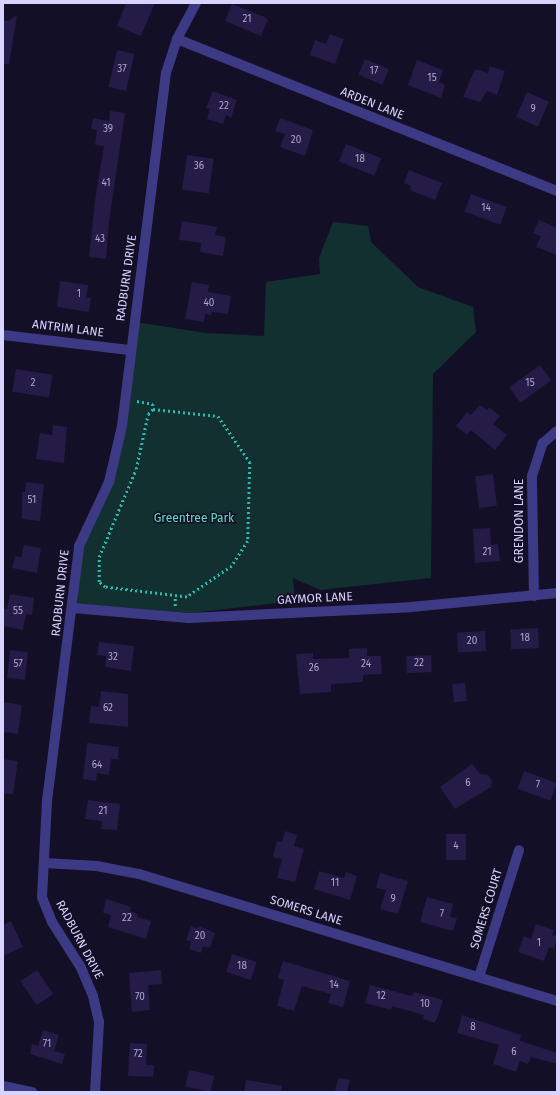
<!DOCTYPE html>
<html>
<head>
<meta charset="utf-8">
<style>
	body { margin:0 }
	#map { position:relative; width:560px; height:1095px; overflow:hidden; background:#130f26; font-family:"Fira Sans",sans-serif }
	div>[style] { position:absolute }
	.green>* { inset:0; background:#12302f }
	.building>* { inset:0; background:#241b47; transform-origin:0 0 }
	.path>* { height:2.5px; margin-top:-1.25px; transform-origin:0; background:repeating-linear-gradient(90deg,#2fb8b0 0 2px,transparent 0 5px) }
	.street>* { height:10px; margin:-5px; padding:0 5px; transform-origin:5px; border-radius:5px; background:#3d3a85 }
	span { translate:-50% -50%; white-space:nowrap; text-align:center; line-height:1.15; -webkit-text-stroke:3px #130f26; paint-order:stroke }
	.number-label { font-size:10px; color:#aca6d1 }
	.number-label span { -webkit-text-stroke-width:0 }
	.street-label { font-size:12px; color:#d9d4ff }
	.park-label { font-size:12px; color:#5fe0c0 }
	.frame { position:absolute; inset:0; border:4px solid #d9d4ff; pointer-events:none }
</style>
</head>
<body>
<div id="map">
	<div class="green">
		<i style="clip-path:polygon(333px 222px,368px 226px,371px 242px,418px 287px,473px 307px,476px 332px,433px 374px,431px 578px,320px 590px,293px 578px,295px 601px,191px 613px,78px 604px,79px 546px,109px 482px,135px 322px,206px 333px,264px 336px,266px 282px,320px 274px,319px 258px)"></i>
	</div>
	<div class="building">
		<i style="clip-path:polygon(126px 3px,155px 3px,141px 36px,117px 26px)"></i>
		<i style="clip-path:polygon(232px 4px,265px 17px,268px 20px,261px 36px,225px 21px)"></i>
		<i style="clip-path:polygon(17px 15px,9px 64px,3px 64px,3px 20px,8px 21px)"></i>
		<i style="clip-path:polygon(330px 34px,344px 39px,335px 64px,310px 55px,315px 40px,326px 44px)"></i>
		<i style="left:117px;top:50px;width:18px;height:38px;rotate:13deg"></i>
		<i style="left:365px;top:59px;width:26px;height:17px;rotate:23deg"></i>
		<i style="clip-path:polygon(417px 60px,443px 70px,439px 82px,445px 85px,441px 98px,408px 85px)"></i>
		<i style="clip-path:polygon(490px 66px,505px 71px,497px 95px,487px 91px,480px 102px,463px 97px,475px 69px,488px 73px)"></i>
		<i style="clip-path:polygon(213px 91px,237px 100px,231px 118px,226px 115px,223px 124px,207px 119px,210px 109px,206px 108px)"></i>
		<i style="left:527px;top:92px;width:24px;height:27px;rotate:24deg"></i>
		<i style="clip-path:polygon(110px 111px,125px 113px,109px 222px,106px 259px,89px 257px,95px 201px,104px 146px,95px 145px,97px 130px,91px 129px,93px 118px,109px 121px)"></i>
		<i style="clip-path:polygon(280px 118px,313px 130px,305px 156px,280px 147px,285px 134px,275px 131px)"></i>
		<i style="left:346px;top:144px;width:38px;height:19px;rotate:22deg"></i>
		<i style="left:187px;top:155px;width:27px;height:35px;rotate:8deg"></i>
		<i style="clip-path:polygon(409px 170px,442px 183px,435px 200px,410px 190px,411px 186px,404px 183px)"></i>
		<i style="left:471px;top:194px;width:38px;height:19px;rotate:20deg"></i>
		<i style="clip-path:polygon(539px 220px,557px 228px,557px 255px,536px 247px,541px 236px,533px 233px)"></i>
		<i style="clip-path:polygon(182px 221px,217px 227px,215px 235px,226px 237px,223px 256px,200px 252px,201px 243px,179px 240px)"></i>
		<i style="clip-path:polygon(60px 281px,88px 285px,86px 298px,91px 298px,89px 312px,57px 307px)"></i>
		<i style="clip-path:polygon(192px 282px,209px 285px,208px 292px,231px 296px,228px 314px,212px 312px,211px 315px,205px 314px,204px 322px,185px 319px)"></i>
		<i style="left:540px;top:365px;width:19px;height:38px;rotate:54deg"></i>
		<i style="left:16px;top:369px;width:37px;height:23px;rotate:9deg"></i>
		<i style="clip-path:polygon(480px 405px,487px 410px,489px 407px,500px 416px,493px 424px,507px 435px,495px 450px,471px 430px,467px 435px,456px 426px,467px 412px,471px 415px)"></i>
		<i style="clip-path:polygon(53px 425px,67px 427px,64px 463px,36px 459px,40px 433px,52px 435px)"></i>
		<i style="left:493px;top:474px;width:32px;height:18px;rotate:83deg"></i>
		<i style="clip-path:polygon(26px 482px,44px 484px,40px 521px,22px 519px,22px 492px,25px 492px)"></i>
		<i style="clip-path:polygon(490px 528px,491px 545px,498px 544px,500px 561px,475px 563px,473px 529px)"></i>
		<i style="clip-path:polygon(24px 545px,41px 548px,37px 573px,12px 568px,15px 556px,21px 557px)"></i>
		<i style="clip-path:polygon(10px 594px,34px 598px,32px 615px,26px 614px,23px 630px,3px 626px,3px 609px,7px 609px)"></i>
		<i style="left:538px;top:628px;width:20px;height:28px;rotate:87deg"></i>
		<i style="left:485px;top:631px;width:20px;height:28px;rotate:87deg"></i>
		<i style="clip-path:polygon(99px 642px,134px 646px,131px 671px,105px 667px,106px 656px,97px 655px)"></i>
		<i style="clip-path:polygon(367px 648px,367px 656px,381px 656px,382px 674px,363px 675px,363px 682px,331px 684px,331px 692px,300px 694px,296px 654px,313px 653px,313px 659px,349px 658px,349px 649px)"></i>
		<i style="left:10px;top:650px;width:18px;height:28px;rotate:6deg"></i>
		<i style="left:431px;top:655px;width:17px;height:25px;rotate:87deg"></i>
		<i style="left:465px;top:683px;width:18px;height:13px;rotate:84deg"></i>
		<i style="clip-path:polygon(101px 691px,128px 694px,128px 727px,89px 723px,91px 706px,99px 707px)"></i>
		<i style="clip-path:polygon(3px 702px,22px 705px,18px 734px,3px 732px)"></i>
		<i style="clip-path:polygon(87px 743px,119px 747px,118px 759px,111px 759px,109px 775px,97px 773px,96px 781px,83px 779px)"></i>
		<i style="clip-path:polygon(3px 759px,18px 761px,13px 794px,3px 794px)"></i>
		<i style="clip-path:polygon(472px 764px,480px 774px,488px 775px,492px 781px,491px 787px,455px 809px,440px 787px)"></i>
		<i style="left:524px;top:771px;width:35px;height:19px;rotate:20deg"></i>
		<i style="clip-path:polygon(88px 800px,120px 804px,117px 830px,101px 829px,102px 821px,85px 819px)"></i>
		<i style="clip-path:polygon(285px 831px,297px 835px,294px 846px,304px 849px,295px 882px,277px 878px,282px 859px,273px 857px,277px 841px,282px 842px)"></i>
		<i style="left:446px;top:834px;width:20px;height:26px"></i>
		<i style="clip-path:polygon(319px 871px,344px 878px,346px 872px,357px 876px,350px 900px,314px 889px)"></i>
		<i style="clip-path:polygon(380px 873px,408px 881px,398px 914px,380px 909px,386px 890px,376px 888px)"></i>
		<i style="clip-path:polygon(427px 897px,453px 904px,450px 917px,457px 918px,453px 931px,420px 922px)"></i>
		<i style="clip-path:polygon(106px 899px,131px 907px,130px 911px,138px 914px,137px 917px,151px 921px,146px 939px,108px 927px,111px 915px,103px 913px)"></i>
		<i style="clip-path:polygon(11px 921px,23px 947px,3px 956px,3px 925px)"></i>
		<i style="clip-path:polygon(536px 924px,554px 930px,552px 935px,557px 936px,554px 949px,549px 947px,544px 961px,518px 952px,524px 936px,531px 939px)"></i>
		<i style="clip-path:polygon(191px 926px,198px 928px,199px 926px,215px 933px,210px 948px,203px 946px,201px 953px,189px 949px,191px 942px,186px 940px)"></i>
		<i style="left:232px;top:954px;width:26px;height:19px;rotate:18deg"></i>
		<i style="clip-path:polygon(283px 961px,350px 981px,343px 1007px,328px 1003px,331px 994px,302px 986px,294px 1011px,277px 1006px,284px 980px,278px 978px)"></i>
		<i style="left:37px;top:970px;width:29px;height:20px;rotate:56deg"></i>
		<i style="clip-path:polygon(161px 970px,162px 984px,148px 985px,150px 1010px,132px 1012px,129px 973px)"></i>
		<i style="clip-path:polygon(370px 985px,412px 996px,414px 992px,443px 1000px,437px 1019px,434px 1023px,423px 1019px,424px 1015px,392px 1006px,391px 1010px,365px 1003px)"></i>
		<i style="clip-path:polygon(462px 1015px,521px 1035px,520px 1041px,557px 1053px,557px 1064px,531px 1057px,528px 1064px,520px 1061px,516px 1072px,493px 1064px,499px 1045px,457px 1033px)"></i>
		<i style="clip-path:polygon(43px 1030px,59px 1035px,54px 1051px,65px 1054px,62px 1064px,30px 1054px,32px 1044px,38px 1046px)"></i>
		<i style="clip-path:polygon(130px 1043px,147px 1044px,146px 1065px,154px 1065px,153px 1077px,128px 1076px)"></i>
		<i style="left:189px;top:1070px;width:26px;height:17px;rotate:13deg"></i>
		<i style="clip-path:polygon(338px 1078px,350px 1080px,347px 1092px,335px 1092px)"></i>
		<i style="clip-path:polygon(246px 1080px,282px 1086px,281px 1092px,244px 1092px)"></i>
	</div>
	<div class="path">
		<i style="left:137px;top:401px;width:16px;rotate:11deg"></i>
		<i style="left:153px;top:404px;width:5px;rotate:90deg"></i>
		<i style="left:153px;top:409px;width:65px;rotate:6.1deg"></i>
		<i style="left:218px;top:416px;width:56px;rotate:55.2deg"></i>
		<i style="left:250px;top:462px;width:79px;rotate:91.5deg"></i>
		<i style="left:248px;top:541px;width:30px;rotate:123deg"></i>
		<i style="left:232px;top:566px;width:55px;rotate:145.4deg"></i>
		<i style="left:187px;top:597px;width:83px;rotate:-173deg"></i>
		<i style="left:105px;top:587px;width:8px;rotate:-140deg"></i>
		<i style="left:99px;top:582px;width:25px;rotate:-90deg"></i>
		<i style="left:99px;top:557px;width:95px;rotate:-67.2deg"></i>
		<i style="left:136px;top:469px;width:56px;rotate:-77.7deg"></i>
		<i style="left:148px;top:414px;width:7px;rotate:-45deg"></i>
		<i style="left:175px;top:606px;width:10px;rotate:-90deg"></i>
	</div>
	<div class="street">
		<i style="left:177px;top:39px;width:409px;rotate:21.8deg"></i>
		<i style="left:3px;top:335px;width:127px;rotate:6.8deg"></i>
		<i style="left:534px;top:596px;width:120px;rotate:-91deg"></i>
		<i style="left:532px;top:476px;width:35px;rotate:-72deg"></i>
		<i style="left:543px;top:443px;width:18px;rotate:-41deg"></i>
		<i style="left:73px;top:608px;width:116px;rotate:4.9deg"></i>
		<i style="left:189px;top:618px;width:222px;rotate:-2.8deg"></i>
		<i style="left:411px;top:607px;width:147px;rotate:-5.5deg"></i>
		<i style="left:45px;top:863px;width:52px;rotate:3.3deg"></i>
		<i style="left:97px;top:866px;width:43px;rotate:10.8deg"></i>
		<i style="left:139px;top:874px;width:437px;rotate:16.9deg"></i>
		<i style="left:479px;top:977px;width:133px;rotate:-72.5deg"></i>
		<i style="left:3px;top:1086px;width:30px;rotate:12deg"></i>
		<i style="left:95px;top:1092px;width:70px;rotate:-86.7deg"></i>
		<i style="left:99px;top:1022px;width:27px;rotate:-103deg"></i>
		<i style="left:93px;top:996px;width:33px;rotate:-113deg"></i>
		<i style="left:80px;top:966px;width:52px;rotate:-122.5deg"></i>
		<i style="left:52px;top:922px;width:27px;rotate:-112deg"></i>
		<i style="left:42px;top:897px;width:96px;rotate:-87deg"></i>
		<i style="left:47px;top:801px;width:257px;rotate:-82.8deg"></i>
		<i style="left:79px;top:546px;width:71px;rotate:-64.9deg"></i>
		<i style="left:109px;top:482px;width:57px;rotate:-76.9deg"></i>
		<i style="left:122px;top:426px;width:356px;rotate:-82.9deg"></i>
		<i style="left:166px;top:73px;width:36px;rotate:-72deg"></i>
		<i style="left:177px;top:39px;width:41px;rotate:-62.2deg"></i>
	</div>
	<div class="number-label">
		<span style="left:247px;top:20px">21</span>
		<span style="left:122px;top:70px">37</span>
		<span style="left:374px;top:72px">17</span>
		<span style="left:432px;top:79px">15</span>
		<span style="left:224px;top:107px">22</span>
		<span style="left:533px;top:110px">9</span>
		<span style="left:108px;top:130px">39</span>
		<span style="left:296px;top:141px">20</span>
		<span style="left:360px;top:160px">18</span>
		<span style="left:199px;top:167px">36</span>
		<span style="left:106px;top:184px">41</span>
		<span style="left:486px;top:209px">14</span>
		<span style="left:100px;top:240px">43</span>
		<span style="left:79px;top:295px">1</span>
		<span style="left:209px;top:304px">40</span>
		<span style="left:33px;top:384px">2</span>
		<span style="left:530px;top:384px">15</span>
		<span style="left:32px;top:501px">51</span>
		<span style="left:487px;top:553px">21</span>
		<span style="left:18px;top:612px">55</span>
		<span style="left:525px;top:639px">18</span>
		<span style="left:472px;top:642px">20</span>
		<span style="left:113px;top:658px">32</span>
		<span style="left:419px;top:664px">22</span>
		<span style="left:18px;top:665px">57</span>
		<span style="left:366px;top:665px">24</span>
		<span style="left:314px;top:669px">26</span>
		<span style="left:108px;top:709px">62</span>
		<span style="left:97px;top:766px">64</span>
		<span style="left:468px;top:784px">6</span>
		<span style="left:538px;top:786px">7</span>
		<span style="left:103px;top:812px">21</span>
		<span style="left:456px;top:847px">4</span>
		<span style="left:335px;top:884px">11</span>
		<span style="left:393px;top:900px">9</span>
		<span style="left:442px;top:915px">7</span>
		<span style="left:127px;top:919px">22</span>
		<span style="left:200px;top:937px">20</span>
		<span style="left:539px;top:944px">1</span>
		<span style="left:242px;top:967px">18</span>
		<span style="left:334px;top:986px">14</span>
		<span style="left:381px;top:997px">12</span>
		<span style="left:140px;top:998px">70</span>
		<span style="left:425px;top:1005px">10</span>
		<span style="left:473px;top:1028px">8</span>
		<span style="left:47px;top:1045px">71</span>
		<span style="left:514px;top:1053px">6</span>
		<span style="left:138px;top:1055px">72</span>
	</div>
	<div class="street-label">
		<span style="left:372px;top:104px;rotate:22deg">ARDEN LANE</span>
		<span style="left:127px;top:278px;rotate:-82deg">RADBURN DRIVE</span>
		<span style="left:68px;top:329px;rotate:7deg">ANTRIM LANE</span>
		<span style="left:520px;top:521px;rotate:-90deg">GRENDON LANE</span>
		<span style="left:61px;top:593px;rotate:-84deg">RADBURN DRIVE</span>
		<span style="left:315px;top:599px;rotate:-3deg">GAYMOR LANE</span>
		<span style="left:487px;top:909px;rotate:-73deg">SOMERS COURT</span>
		<span style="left:306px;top:911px;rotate:17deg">SOMERS LANE</span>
		<span style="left:79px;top:940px;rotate:62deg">RADBURN DRIVE</span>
	</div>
	<div class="park-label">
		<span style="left:194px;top:519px">Greentree Park</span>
	</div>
	<div class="frame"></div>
</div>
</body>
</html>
